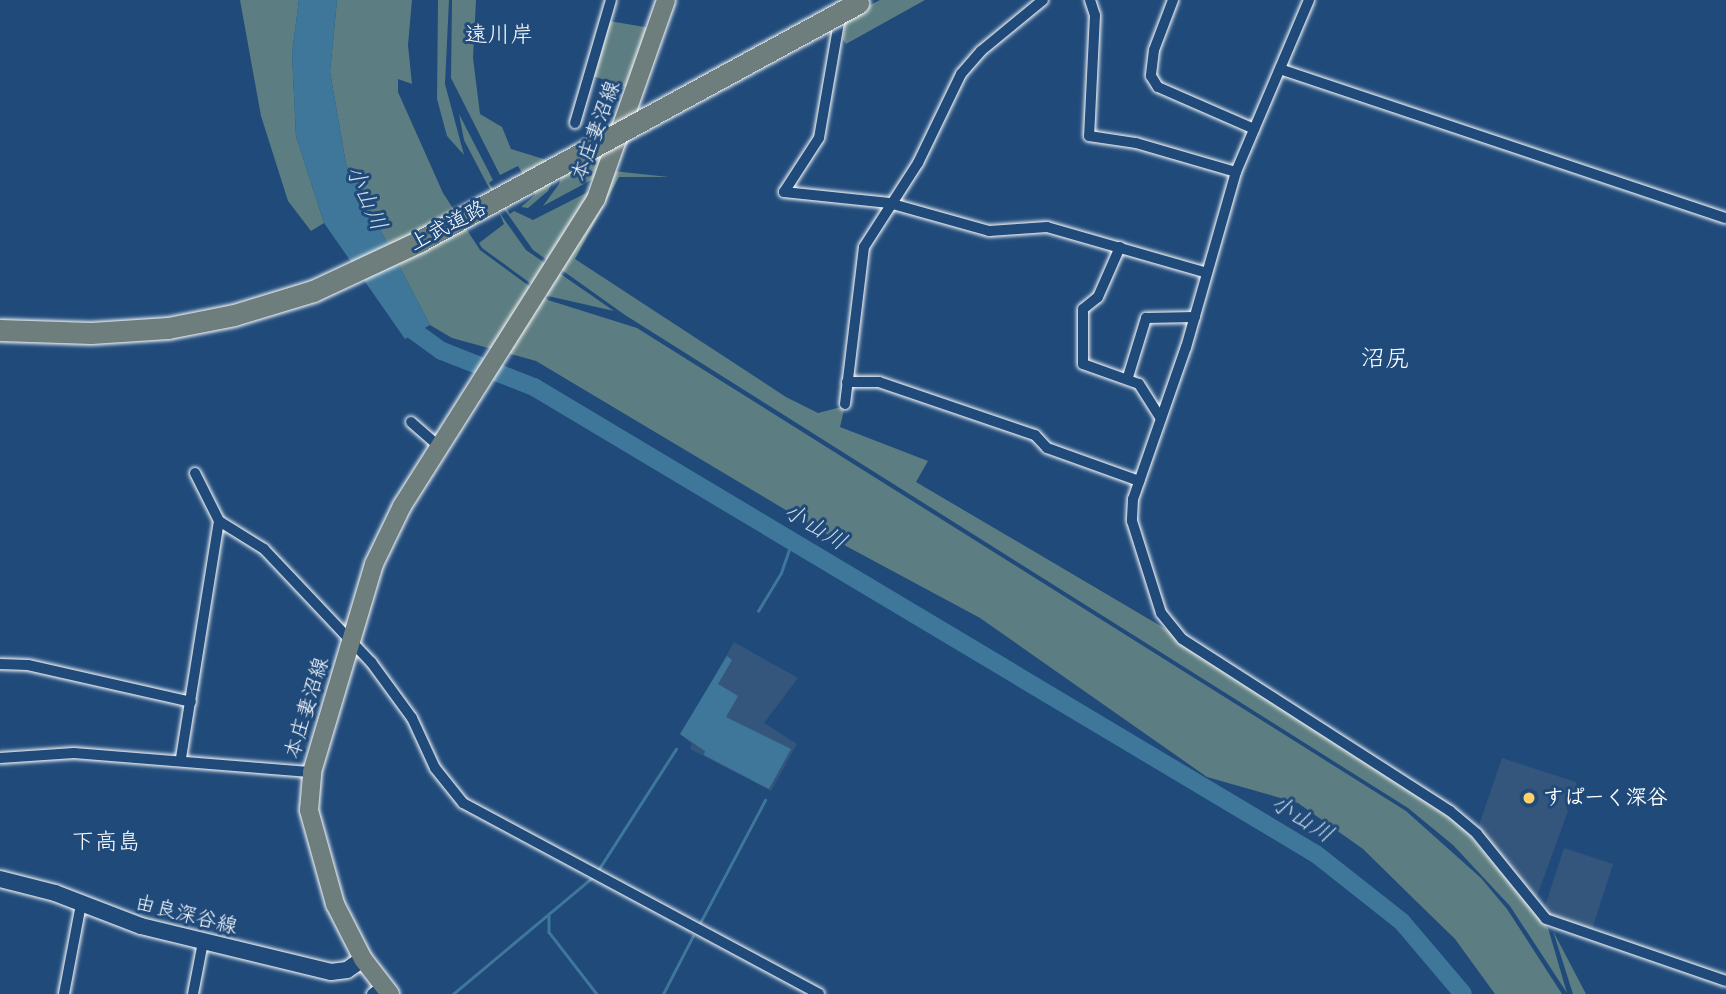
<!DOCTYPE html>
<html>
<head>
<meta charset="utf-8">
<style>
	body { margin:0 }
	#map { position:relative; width:1726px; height:994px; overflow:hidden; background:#1f4a7a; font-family:Pangolin,"Klee One",sans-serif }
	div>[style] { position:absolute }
	.built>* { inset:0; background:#34567d }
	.green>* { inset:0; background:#5c7d81 }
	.water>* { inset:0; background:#3f779a }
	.stream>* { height:2.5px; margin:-1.25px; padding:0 1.25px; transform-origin:1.25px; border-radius:1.25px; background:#3f779a }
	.river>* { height:18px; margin:-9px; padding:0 9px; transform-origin:9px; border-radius:9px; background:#3f779a }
	.roads { filter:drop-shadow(0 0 2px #fff) drop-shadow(0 0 2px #fff) }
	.street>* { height:10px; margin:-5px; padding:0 5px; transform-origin:5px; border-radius:5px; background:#1f4a7a }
	.secondary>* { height:16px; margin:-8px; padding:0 8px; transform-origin:8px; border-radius:8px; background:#1f4a7a }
	.primary>* { height:18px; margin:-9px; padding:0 9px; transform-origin:9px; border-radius:9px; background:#6d7e7c }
	.bridges { filter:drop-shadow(0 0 2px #fff) drop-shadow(0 0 2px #fff) }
	.highway-bridge>* { height:21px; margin:-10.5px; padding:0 10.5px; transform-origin:10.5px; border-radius:10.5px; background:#6d7e7c }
	.dots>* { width:19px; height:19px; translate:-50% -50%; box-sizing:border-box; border:4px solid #1f4a7a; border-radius:50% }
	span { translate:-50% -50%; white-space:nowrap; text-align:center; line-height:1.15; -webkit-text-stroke:6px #1f4a7a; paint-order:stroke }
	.street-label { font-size:21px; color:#fff }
	.poi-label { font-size:21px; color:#fff; font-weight:700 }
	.left { translate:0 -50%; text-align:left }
	.neighbourhood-label { font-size:23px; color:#fff }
	.water-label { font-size:23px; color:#cfdde6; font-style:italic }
	.quarter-label { font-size:24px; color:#fff }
</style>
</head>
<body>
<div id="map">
	<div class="built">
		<i style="clip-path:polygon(734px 642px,798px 678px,764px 723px,797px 744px,771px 791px,690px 749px,692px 744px,681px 735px)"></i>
		<i style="clip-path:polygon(1502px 758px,1576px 782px,1577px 786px,1536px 899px,1478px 828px)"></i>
		<i style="clip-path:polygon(1564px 848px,1613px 864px,1592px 930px,1550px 917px,1544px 909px)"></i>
	</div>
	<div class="green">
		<i style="clip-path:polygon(240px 0,299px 0,292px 53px,296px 136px,324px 223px,311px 231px,288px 201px,261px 116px)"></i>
		<i style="clip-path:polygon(337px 0,412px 0,408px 45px,412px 84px,398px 79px,398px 92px,443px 193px,480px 250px,548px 300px,637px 328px,1406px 811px,1481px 878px,1507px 909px,1562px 994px,1495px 994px,1455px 939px,1417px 902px,1363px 849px,1298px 803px,1207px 777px,980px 618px,846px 546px,536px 361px,452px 338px,430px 325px,346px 164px,330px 72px)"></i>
		<i style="clip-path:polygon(438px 0,449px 0,445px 84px,464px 155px,447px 136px,437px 99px)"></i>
		<i style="clip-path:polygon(452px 0,476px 0,473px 58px,480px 114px,502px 127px,511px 149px,560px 164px,548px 191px,528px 208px,521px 207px,535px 195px,518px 166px,500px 175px,451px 78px)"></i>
		<i style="clip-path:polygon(849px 0,868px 6px,880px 0,925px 0,846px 44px,843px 39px)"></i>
		<i style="clip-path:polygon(609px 21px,651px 28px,595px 178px,543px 206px,559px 184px,567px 157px,601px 157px,628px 88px,593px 76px)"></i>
		<i style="clip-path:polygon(459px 114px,493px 180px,489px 183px,510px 214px,514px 211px,533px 220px,592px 190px,550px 262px,533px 250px,488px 186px,464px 140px)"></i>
		<i style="clip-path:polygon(613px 171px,669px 177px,619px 177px,575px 259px,786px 397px,818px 413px,845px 406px,840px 427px,928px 461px,916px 482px,1164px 628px,1462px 826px,1548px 928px,1567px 993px,1510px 906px,1453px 845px,1408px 808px,625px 315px,559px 268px)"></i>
		<i style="clip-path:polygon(499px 212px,526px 250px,614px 311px,548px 296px,482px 248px,479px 243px,504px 224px)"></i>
		<i style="clip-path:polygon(1553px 931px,1586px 994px,1573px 994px)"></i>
	</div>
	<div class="water">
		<i style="clip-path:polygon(299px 0,337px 0,330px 72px,346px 164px,430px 325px,405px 339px,324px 223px,296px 136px,292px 53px)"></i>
		<i style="clip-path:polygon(727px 656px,732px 660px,718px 684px,738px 696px,726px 717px,791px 749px,769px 789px,704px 755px,705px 751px,680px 734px)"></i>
	</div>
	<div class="stream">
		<i style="left:758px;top:611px;width:44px;rotate:-58.8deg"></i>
		<i style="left:781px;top:573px;width:36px;rotate:-71deg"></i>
		<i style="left:597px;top:872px;width:146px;rotate:-57.3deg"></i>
		<i style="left:549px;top:916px;width:16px;rotate:90deg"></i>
		<i style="left:549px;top:932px;width:78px;rotate:52.3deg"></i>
		<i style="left:700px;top:923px;width:139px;rotate:-62.1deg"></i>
		<i style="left:453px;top:994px;width:182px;rotate:-39.9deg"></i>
		<i style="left:663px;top:994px;width:65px;rotate:-62.7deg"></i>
	</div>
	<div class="river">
		<i style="left:401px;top:313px;width:22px;rotate:54deg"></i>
		<i style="left:414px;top:331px;width:34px;rotate:36deg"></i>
		<i style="left:442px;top:351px;width:99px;rotate:21.4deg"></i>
		<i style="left:534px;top:387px;width:911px;rotate:30.85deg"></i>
		<i style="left:1316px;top:854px;width:110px;rotate:38.3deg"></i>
		<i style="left:1402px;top:922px;width:94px;rotate:49.7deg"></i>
	</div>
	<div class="roads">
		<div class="street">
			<i style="left:1090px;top:0;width:16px;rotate:72deg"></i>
			<i style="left:1095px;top:15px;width:121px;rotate:92.8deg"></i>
			<i style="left:1089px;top:136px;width:48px;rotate:8.5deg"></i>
			<i style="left:1136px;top:143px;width:104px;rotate:16.2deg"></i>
			<i style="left:1173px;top:0;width:53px;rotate:110.8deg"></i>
			<i style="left:1154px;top:50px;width:26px;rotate:97deg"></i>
			<i style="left:1151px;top:76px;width:13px;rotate:58deg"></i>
			<i style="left:1158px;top:87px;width:105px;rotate:23.6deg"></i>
			<i style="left:1309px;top:0;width:187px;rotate:113deg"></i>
			<i style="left:1236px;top:172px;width:182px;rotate:105.9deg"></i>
			<i style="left:1186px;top:347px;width:161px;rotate:109.2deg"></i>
			<i style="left:1133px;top:499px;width:22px;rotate:93deg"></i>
			<i style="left:1132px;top:521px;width:96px;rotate:72.5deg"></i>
			<i style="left:1161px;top:613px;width:33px;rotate:51deg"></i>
			<i style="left:1182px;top:639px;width:318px;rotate:32.7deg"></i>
			<i style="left:1450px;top:811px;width:35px;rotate:40deg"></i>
			<i style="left:1477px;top:834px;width:109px;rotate:50.9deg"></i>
			<i style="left:1546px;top:919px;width:190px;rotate:19deg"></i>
			<i style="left:1280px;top:69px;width:470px;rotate:18.5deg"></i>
			<i style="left:575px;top:123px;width:128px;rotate:-73.7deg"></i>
			<i style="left:784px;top:192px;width:106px;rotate:6deg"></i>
			<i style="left:889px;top:203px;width:104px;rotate:15.6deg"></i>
			<i style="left:989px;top:231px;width:58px;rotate:-3.9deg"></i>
			<i style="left:1047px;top:227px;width:166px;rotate:16deg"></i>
			<i style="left:784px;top:192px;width:64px;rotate:-57.1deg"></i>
			<i style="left:819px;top:138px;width:129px;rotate:-80.2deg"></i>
			<i style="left:1120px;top:247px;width:55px;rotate:113.7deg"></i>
			<i style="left:1098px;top:297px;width:19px;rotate:141deg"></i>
			<i style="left:1083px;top:309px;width:55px;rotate:90deg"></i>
			<i style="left:1083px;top:364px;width:59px;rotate:19.7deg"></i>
			<i style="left:1139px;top:384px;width:41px;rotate:57.8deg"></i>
			<i style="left:1128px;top:377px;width:62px;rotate:-73deg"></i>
			<i style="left:1146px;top:318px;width:49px;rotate:-1.2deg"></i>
			<i style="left:847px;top:382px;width:32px"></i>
			<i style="left:879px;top:382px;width:165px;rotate:18.8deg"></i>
			<i style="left:1035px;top:435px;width:18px;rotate:47deg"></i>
			<i style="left:1047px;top:448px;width:98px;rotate:19.7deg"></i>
			<i style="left:845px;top:404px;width:158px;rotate:-83.1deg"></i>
			<i style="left:864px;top:247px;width:100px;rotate:-57.3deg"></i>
			<i style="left:918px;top:163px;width:99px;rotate:-64.2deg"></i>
			<i style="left:961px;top:74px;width:30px;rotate:-49deg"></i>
			<i style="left:981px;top:51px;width:80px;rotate:-39.4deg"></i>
			<i style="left:411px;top:422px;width:38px;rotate:41deg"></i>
			<i style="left:195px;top:473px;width:54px;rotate:63.4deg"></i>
			<i style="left:219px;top:521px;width:53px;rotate:31.9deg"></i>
			<i style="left:264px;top:549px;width:156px;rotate:46.6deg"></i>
			<i style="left:371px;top:662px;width:69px;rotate:53.8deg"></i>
			<i style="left:412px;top:718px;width:55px;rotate:65.3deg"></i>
			<i style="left:435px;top:768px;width:45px;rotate:51.3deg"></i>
			<i style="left:463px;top:803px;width:404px;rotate:28.2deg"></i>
			<i style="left:0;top:664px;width:28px;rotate:2deg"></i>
			<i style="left:28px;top:665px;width:167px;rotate:12.8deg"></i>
			<i style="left:0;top:758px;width:74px;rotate:-3.9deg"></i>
			<i style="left:74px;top:753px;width:239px;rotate:4.6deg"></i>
			<i style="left:181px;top:758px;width:240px;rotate:-80.9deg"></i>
			<i style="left:64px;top:994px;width:92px;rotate:-79.3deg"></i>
			<i style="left:193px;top:994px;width:53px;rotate:-79.1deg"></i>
			<i style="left:372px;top:994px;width:14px;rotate:-39deg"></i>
		</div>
		<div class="secondary">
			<i style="left:0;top:879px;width:57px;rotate:14.3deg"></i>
			<i style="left:55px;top:893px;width:92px;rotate:21deg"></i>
			<i style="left:141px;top:926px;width:195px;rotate:13.6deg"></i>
			<i style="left:331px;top:972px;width:16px;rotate:-7deg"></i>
			<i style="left:347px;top:970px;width:19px;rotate:-35deg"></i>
		</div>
		<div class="primary">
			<i style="left:390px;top:994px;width:44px;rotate:-127.6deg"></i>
			<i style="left:363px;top:959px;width:62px;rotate:-117deg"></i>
			<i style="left:335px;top:904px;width:98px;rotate:-105.5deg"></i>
			<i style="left:309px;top:810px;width:38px;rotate:-85deg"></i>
			<i style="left:312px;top:772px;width:217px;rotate:-73.4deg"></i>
			<i style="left:374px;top:564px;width:64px;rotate:-64.2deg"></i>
			<i style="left:402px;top:506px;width:363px;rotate:-57.7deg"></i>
			<i style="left:596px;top:199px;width:211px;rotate:-70.6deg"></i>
		</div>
	</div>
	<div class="bridges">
		<div class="highway-bridge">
			<i style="left:0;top:330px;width:91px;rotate:1.9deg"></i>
			<i style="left:91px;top:333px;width:77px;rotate:-3.7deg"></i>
			<i style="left:168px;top:328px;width:67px;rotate:-11.1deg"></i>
			<i style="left:234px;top:315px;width:83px;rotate:-16.9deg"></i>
			<i style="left:313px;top:291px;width:116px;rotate:-25deg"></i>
			<i style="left:418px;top:242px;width:501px;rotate:-28.51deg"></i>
		</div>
	</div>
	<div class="dots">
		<i style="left:1529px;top:798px;background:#ffd166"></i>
	</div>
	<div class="street-label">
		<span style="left:596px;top:131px;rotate:-70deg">本庄妻沼線</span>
		<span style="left:448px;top:226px;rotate:-28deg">上武道路</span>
		<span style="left:307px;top:708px;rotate:-73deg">本庄妻沼線</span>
		<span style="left:186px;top:915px;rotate:14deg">由良深谷線</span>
	</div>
	<div class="poi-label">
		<span class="left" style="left:1543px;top:798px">すぱーく深谷</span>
	</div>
	<div class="neighbourhood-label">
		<span style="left:499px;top:35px">遠川岸</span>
		<span style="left:106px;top:842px">下高島</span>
	</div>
	<div class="water-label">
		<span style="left:366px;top:198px;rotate:66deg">小山川</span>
		<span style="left:815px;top:527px;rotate:31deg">小山川</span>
		<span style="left:1302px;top:819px;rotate:32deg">小山川</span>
	</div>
	<div class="quarter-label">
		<span style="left:1385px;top:359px">沼尻</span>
	</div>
</div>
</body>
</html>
